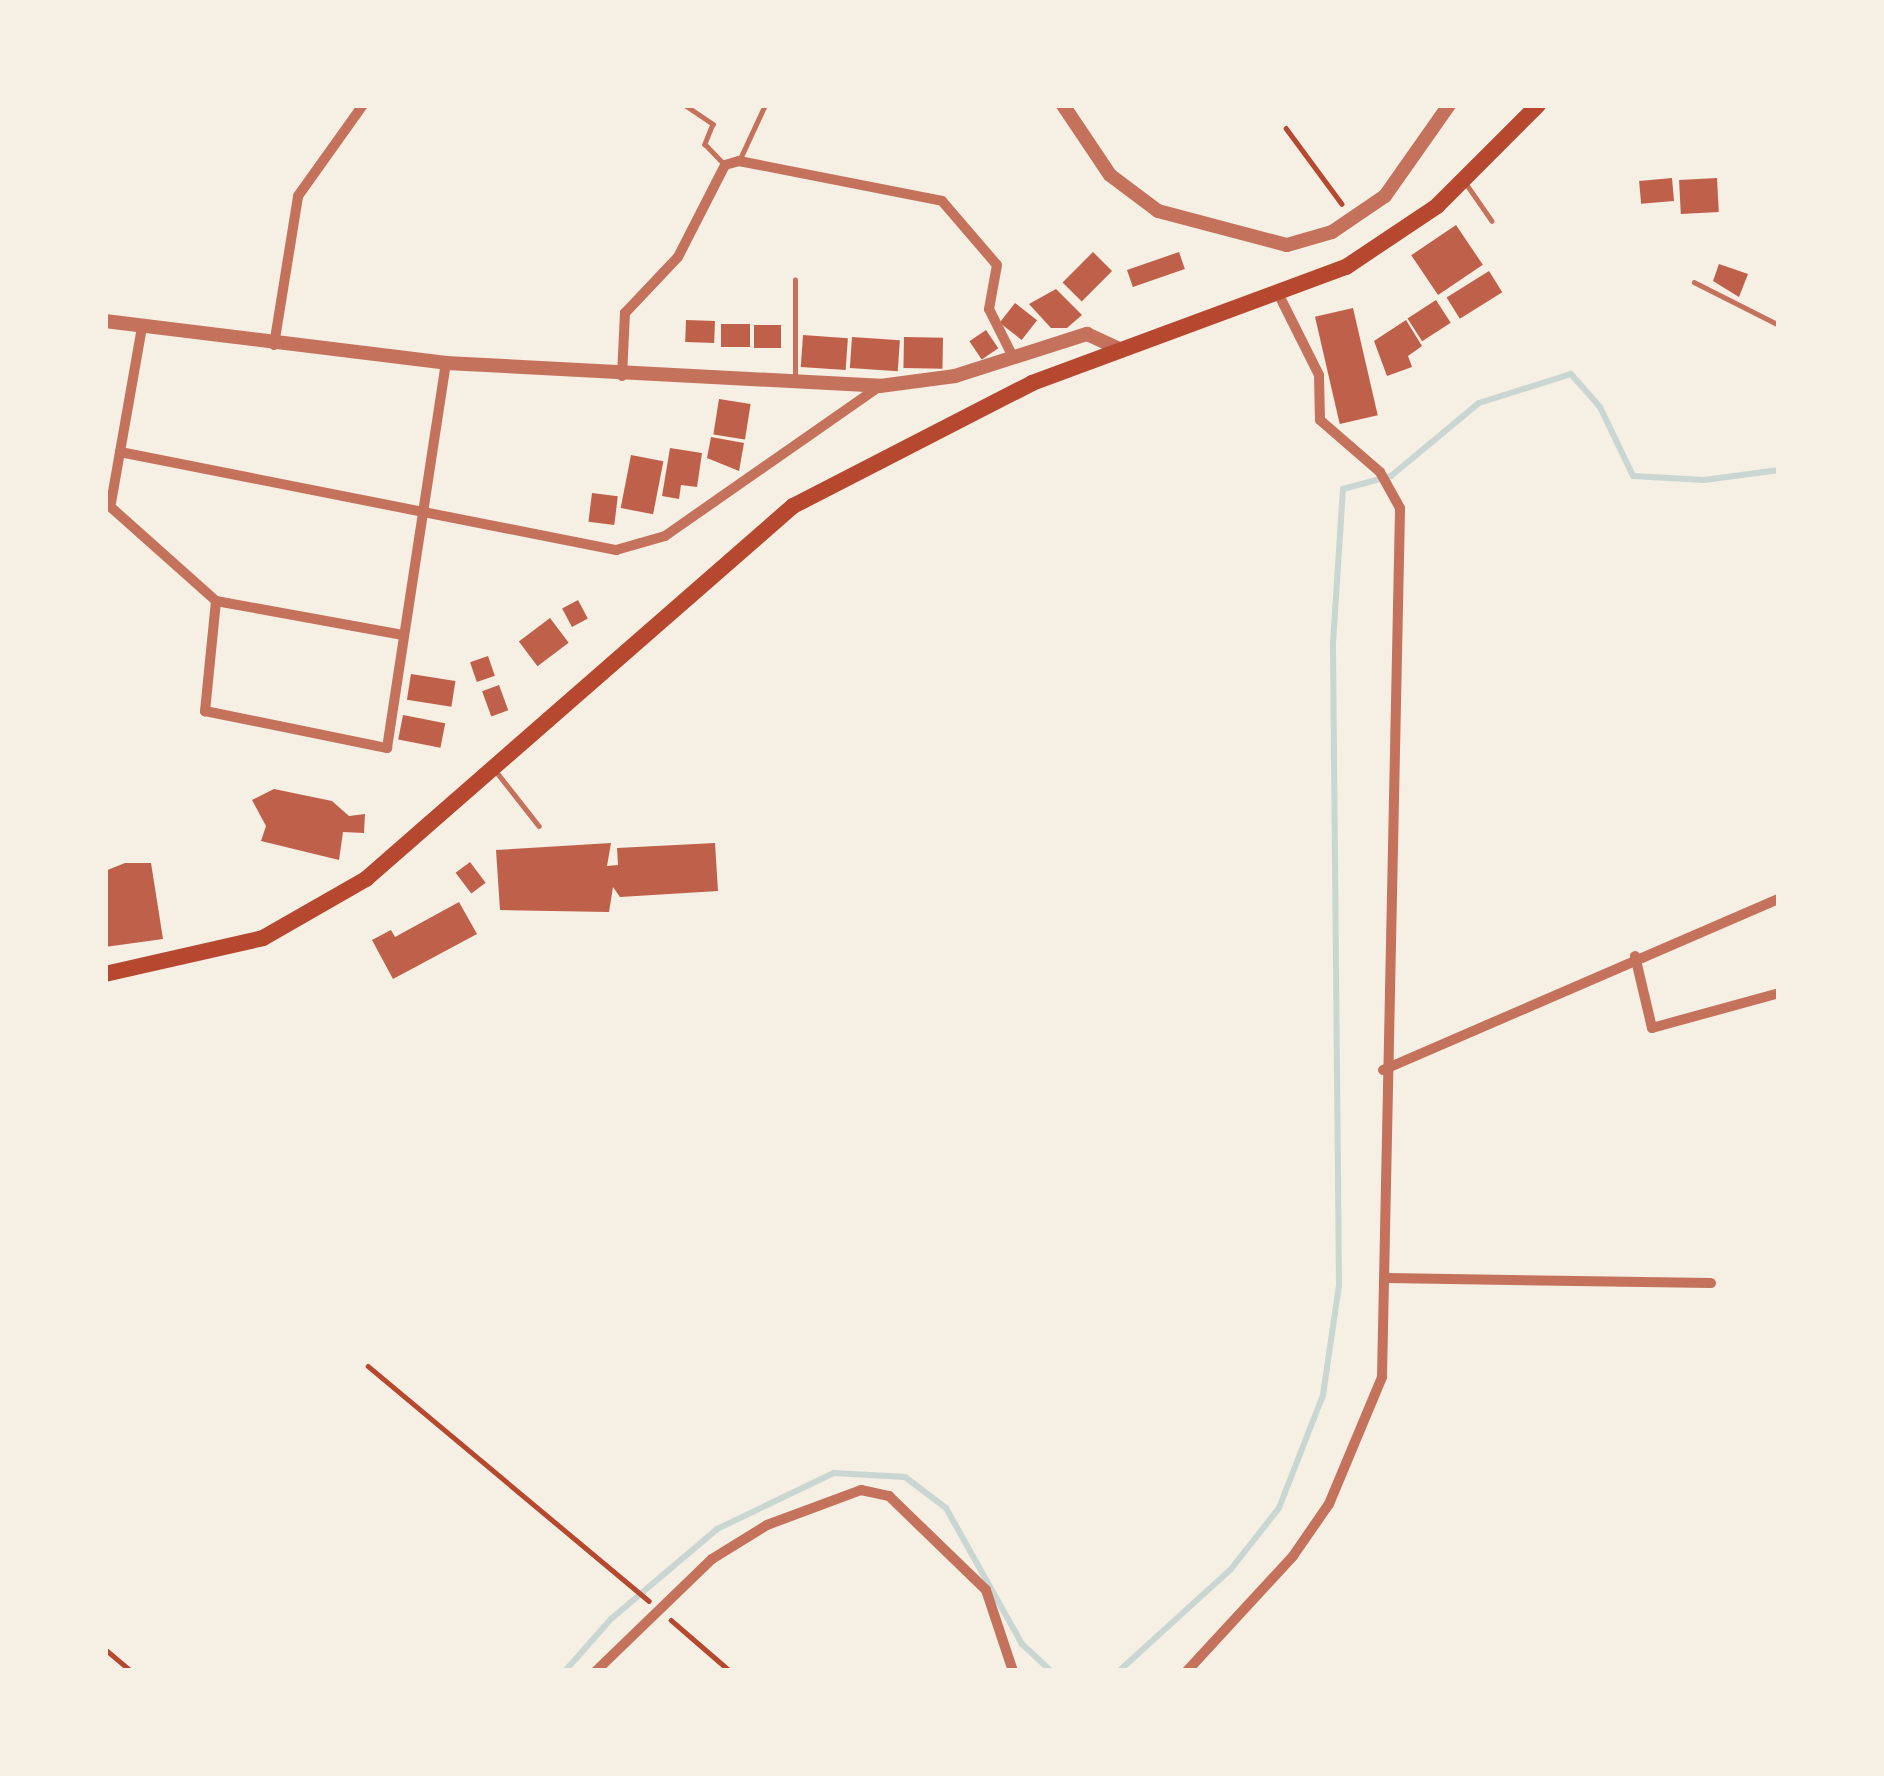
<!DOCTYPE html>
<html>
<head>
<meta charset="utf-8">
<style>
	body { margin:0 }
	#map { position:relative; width:1884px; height:1776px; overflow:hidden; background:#f6efe4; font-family:"Asap Condensed",sans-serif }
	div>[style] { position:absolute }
	.stream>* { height:6px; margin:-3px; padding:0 3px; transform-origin:3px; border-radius:3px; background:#c9d6d2 }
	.building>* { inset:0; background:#bf614a; transform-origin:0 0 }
	.path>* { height:4.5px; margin:-2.25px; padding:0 2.25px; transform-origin:2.25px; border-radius:2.25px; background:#b5482f }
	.service>* { height:4.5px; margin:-2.25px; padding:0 2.25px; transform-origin:2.25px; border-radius:2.25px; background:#c5725c }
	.minor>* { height:10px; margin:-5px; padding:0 5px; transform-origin:5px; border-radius:5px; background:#c5725c }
	.tertiary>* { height:14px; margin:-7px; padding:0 7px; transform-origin:7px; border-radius:7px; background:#c5725c }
	.trunk>* { height:16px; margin:-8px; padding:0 8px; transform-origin:8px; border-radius:8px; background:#b5482f }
	span { translate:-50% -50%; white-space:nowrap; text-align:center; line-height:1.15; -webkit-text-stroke:10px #f6efe4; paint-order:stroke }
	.frame { position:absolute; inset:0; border:108px solid #f6efe4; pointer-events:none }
</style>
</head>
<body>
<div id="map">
	<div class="stream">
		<i style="left:565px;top:1671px;width:69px;rotate:-48.5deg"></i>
		<i style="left:611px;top:1619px;width:139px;rotate:-40.3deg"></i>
		<i style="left:717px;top:1529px;width:130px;rotate:-25.6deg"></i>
		<i style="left:834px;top:1473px;width:71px;rotate:3.2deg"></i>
		<i style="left:905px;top:1477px;width:51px;rotate:37.1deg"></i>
		<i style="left:946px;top:1508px;width:156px;rotate:60.8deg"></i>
		<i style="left:1022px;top:1644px;width:40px;rotate:43deg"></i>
		<i style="left:1119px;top:1671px;width:151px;rotate:-42.3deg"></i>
		<i style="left:1231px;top:1569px;width:78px;rotate:-51.8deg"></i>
		<i style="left:1279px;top:1508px;width:121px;rotate:-68.7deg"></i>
		<i style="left:1323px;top:1395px;width:111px;rotate:-81.7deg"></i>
		<i style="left:1339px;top:1285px;width:642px;rotate:-90.54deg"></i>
		<i style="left:1333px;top:643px;width:154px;rotate:-86.3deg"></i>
		<i style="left:1343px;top:489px;width:50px;rotate:-15.2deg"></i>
		<i style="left:1391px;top:476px;width:114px;rotate:-39.7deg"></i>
		<i style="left:1479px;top:403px;width:96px;rotate:-17.5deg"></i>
		<i style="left:1571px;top:374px;width:44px;rotate:48.7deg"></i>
		<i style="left:1600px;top:407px;width:76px;rotate:64.4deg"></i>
		<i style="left:1633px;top:476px;width:71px;rotate:3.2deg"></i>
		<i style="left:1704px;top:480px;width:76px;rotate:-7.6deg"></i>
	</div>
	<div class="building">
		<i style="left:1672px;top:178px;width:23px;height:33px;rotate:85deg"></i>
		<i style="left:1717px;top:178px;width:34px;height:38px;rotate:87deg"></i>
		<i style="left:1456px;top:225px;width:48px;height:54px;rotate:56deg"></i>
		<i style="left:1093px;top:252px;width:27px;height:43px;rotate:45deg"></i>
		<i style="left:1179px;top:252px;width:18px;height:55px;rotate:71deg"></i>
		<i style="clip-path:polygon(1719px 264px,1748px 274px,1739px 297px,1713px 281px)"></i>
		<i style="left:1489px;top:271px;width:25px;height:50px;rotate:58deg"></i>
		<i style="clip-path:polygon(1056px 289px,1082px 315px,1067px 328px,1051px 328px,1029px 304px)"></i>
		<i style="left:1436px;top:300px;width:27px;height:34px;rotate:57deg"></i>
		<i style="left:1015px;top:303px;width:28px;height:25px;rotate:38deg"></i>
		<i style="left:1353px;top:308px;width:110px;height:39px;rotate:77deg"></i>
		<i style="left:686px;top:320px;width:29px;height:22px;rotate:2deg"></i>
		<i style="clip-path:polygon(1406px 320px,1422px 346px,1408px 356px,1412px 367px,1387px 376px,1374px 341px)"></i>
		<i style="left:721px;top:324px;width:29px;height:23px"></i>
		<i style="left:754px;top:325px;width:27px;height:23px"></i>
		<i style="left:986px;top:330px;width:22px;height:20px;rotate:56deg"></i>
		<i style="left:803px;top:335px;width:45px;height:32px;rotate:4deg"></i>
		<i style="left:852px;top:337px;width:48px;height:31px;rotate:4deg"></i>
		<i style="left:904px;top:337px;width:39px;height:31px;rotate:1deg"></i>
		<i style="left:719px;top:399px;width:32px;height:36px;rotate:9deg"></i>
		<i style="clip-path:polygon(711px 437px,744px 443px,739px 471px,707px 458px)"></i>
		<i style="clip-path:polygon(670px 448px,702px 453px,697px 487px,681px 485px,679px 499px,662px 496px)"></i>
		<i style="left:631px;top:455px;width:33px;height:54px;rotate:11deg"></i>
		<i style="left:592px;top:493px;width:26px;height:29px;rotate:7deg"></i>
		<i style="left:578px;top:600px;width:21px;height:18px;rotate:62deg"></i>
		<i style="left:550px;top:618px;width:31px;height:39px;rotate:53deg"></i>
		<i style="left:488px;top:656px;width:21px;height:19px;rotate:71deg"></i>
		<i style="left:411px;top:674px;width:45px;height:26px;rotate:9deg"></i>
		<i style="left:499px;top:685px;width:27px;height:18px;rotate:70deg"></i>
		<i style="left:403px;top:715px;width:43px;height:25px;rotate:11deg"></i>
		<i style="clip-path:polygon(274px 789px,332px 801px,349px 816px,365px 814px,364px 833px,343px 832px,339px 860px,261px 841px,266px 826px,252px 800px)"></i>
		<i style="clip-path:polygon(611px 843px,607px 866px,618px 865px,617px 848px,715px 843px,718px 891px,620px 897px,613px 887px,609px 912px,500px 910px,496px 850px)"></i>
		<i style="left:470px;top:862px;width:26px;height:18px;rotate:53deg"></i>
		<i style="clip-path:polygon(125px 863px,151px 863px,163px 939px,105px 947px,105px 871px)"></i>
		<i style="clip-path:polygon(459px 902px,477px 934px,393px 979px,372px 940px,391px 930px,395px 937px)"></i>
	</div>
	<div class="path">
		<i style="left:1286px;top:128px;width:94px;rotate:53.6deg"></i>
		<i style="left:368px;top:1366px;width:366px;rotate:39.9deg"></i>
		<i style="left:671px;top:1620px;width:78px;rotate:40.8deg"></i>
		<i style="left:105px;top:1649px;width:34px;rotate:40deg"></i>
	</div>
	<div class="service">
		<i style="left:685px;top:105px;width:34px;rotate:34deg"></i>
		<i style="left:713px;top:124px;width:22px;rotate:112deg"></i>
		<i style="left:705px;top:144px;width:29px;rotate:46deg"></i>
		<i style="left:739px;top:161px;width:62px;rotate:-65.1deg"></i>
		<i style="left:1465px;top:182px;width:47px;rotate:55.3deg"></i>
		<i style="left:1694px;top:282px;width:95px;rotate:26.8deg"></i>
		<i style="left:795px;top:377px;width:97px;rotate:-90deg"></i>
		<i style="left:495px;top:770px;width:71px;rotate:51.8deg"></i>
	</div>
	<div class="minor">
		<i style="left:274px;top:345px;width:151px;rotate:-80.8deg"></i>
		<i style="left:298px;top:196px;width:112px;rotate:-54.5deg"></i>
		<i style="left:622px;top:376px;width:63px;rotate:-87.3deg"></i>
		<i style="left:625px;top:313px;width:77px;rotate:-46.6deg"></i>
		<i style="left:678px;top:257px;width:103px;rotate:-62.9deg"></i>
		<i style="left:725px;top:165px;width:15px;rotate:-16deg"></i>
		<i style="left:739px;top:161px;width:207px;rotate:11.1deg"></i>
		<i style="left:942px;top:201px;width:84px;rotate:49.3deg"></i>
		<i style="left:997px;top:265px;width:45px;rotate:100.3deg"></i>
		<i style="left:989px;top:309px;width:56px;rotate:63.4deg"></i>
		<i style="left:120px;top:452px;width:506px;rotate:11.18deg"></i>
		<i style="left:616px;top:550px;width:51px;rotate:-15.9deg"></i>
		<i style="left:665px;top:536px;width:262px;rotate:-34.9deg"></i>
		<i style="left:105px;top:502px;width:149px;rotate:41.7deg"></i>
		<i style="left:216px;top:601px;width:111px;rotate:95.7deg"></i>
		<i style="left:205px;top:711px;width:186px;rotate:11.5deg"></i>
		<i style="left:387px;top:748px;width:389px;rotate:-81.3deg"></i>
		<i style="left:111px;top:503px;width:179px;rotate:-80deg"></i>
		<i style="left:216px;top:601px;width:190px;rotate:10.3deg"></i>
		<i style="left:1635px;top:956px;width:74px;rotate:76.7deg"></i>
		<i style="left:1652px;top:1028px;width:132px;rotate:-15.4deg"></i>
		<i style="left:1383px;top:1070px;width:431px;rotate:-23.4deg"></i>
		<i style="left:1387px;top:1278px;width:324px;rotate:0.9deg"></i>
		<i style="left:596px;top:1671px;width:161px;rotate:-44deg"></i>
		<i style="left:712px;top:1559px;width:65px;rotate:-31.7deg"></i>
		<i style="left:767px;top:1525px;width:100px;rotate:-20.4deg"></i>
		<i style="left:861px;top:1490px;width:29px;rotate:12deg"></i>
		<i style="left:889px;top:1496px;width:135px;rotate:44.1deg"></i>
		<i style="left:986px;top:1590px;width:85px;rotate:71.6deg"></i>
		<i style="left:1187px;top:1671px;width:156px;rotate:-47.3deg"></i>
		<i style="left:1293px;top:1556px;width:63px;rotate:-55.3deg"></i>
		<i style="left:1329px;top:1504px;width:138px;rotate:-67.3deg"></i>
		<i style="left:1382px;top:1377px;width:869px;rotate:-88.81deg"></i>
		<i style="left:1400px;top:508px;width:41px;rotate:-119.1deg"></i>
		<i style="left:1380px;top:472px;width:79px;rotate:-139.1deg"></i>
		<i style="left:1320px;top:420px;width:45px;rotate:-91.3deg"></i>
		<i style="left:1319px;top:375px;width:87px;rotate:-116.6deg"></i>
	</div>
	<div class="tertiary">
		<i style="left:1063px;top:105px;width:84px;rotate:56.1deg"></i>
		<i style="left:1110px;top:175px;width:60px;rotate:36.9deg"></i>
		<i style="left:1158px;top:211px;width:133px;rotate:14.8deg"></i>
		<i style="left:1287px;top:245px;width:47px;rotate:-16.1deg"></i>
		<i style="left:1332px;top:232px;width:64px;rotate:-34.2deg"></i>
		<i style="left:1385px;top:196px;width:111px;rotate:-54.9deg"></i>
		<i style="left:105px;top:321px;width:344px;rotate:7deg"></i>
		<i style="left:446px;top:363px;width:435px;rotate:3deg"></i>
		<i style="left:880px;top:386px;width:76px;rotate:-7.6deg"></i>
		<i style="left:955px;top:376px;width:139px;rotate:-17.7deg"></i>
		<i style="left:1087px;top:334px;width:33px;rotate:25deg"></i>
	</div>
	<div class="trunk">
		<i style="left:105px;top:974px;width:162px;rotate:-12.8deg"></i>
		<i style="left:263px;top:938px;width:119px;rotate:-29.8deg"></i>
		<i style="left:366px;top:879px;width:567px;rotate:-41.14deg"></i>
		<i style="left:793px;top:506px;width:269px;rotate:-27.2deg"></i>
		<i style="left:1032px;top:383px;width:335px;rotate:-20.3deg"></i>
		<i style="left:1346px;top:267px;width:110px;rotate:-33.8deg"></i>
		<i style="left:1437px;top:206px;width:143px;rotate:-45deg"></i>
	</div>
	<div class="frame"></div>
</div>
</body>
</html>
